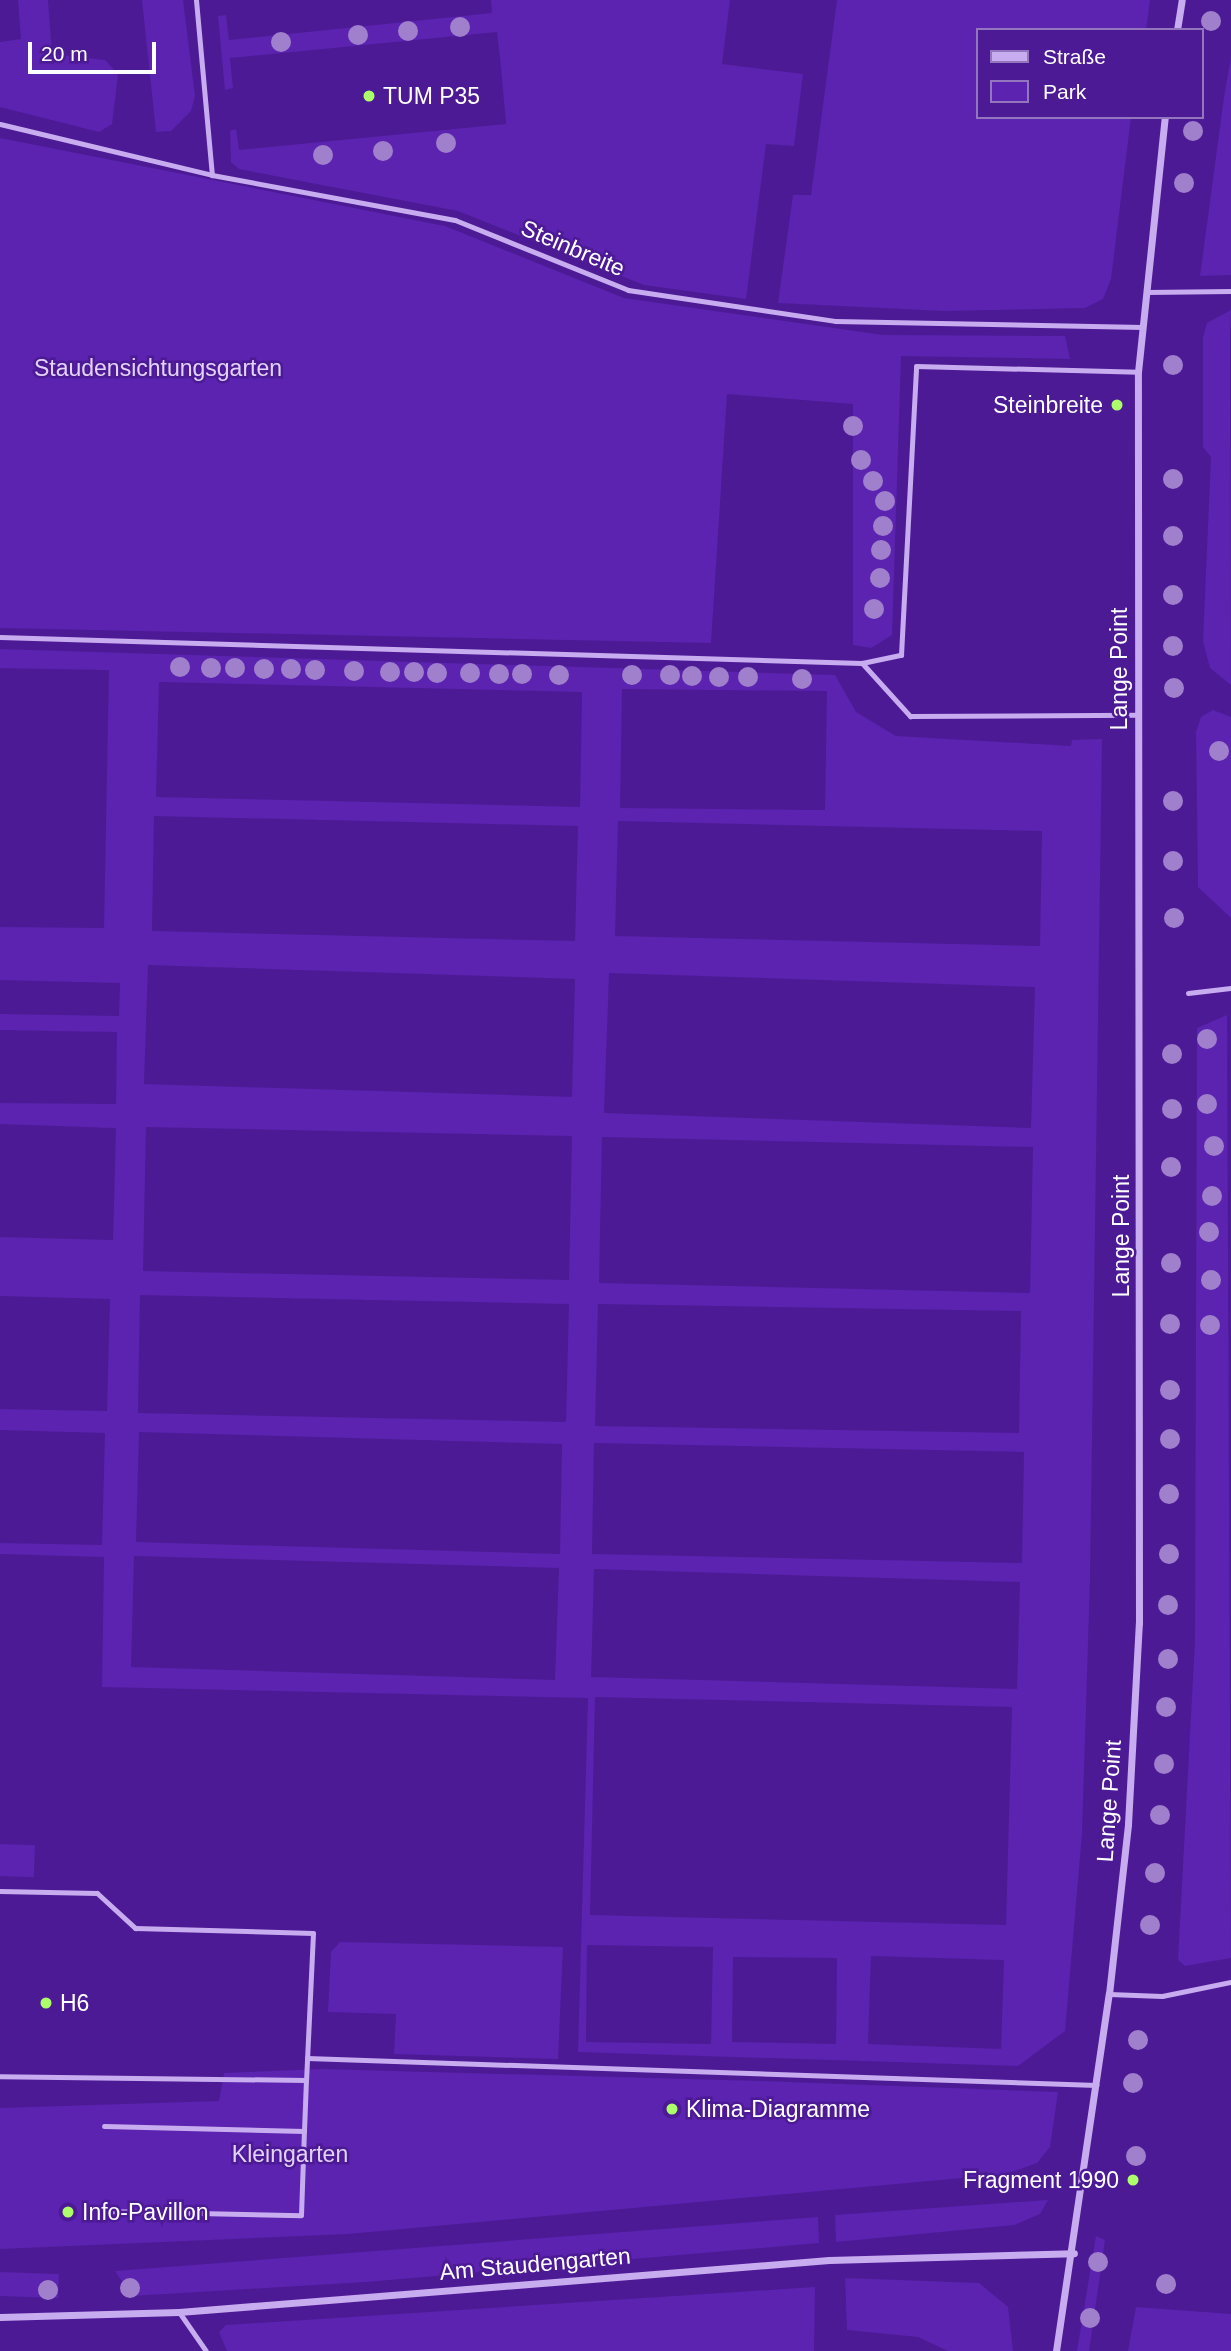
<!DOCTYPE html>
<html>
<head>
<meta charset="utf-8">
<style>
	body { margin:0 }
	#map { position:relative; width:1231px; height:2351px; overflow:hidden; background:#4d1a95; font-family:Arial,sans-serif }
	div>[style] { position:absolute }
	.green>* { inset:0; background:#5b23af; transform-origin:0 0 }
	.service>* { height:5px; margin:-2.5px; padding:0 2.5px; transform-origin:2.5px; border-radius:2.5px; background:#c8acf0 }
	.minor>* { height:7px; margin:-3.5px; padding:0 3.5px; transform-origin:3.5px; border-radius:3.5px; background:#c8acf0 }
	.trees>* { width:20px; height:20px; margin:-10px; border-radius:50%; background:#a080cd }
	.dots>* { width:19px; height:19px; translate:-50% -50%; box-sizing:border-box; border:4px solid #4d1a95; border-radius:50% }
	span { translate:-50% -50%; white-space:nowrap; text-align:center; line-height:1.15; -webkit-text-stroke:5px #4d1a95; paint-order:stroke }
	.poi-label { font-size:23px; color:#fff }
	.left { translate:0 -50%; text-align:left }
	.right { translate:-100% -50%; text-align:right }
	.street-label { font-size:23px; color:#fff }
	.park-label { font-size:23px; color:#e3d3fb }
	.legend { position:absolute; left:976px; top:28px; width:228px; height:91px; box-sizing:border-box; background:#4d1a95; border:2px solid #9476bf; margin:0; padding:9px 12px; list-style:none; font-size:21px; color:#fff }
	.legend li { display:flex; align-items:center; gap:14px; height:35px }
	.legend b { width:35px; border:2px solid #9476bf }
	.scale { position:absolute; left:28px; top:42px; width:128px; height:32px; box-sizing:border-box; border:4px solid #fff; border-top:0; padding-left:9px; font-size:21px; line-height:24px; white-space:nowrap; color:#fff; -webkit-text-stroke:5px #4d1a95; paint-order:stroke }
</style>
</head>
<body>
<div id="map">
	<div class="green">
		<i style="clip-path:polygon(18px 0,48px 0,52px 54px,105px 60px,118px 74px,112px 124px,99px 132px,0 107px,0 42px,21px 39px)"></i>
		<i style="clip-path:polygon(142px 0,183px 0,195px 96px,191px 111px,171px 131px,156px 132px)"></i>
		<i style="clip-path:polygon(491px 0,730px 0,722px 64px,803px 74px,794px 146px,766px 144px,746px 299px,644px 285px,458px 211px,239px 169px,231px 162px,230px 131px,236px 129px,239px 150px,506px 124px,501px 67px,497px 32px,230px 58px,233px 88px,225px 90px,218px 16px,226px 15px,229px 40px,492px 13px)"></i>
		<i style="clip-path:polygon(837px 0,1150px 0,1146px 30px,977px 30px,977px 117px,1131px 117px,1111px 279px,1103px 299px,1085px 308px,945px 311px,778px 303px,793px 195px,811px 195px)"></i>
		<i style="clip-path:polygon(1231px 57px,1231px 275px,1200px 276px,1224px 97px)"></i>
		<i style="clip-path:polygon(0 138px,445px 226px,624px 298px,883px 335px,1065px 336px,1070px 359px,901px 356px,892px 635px,871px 648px,853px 645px,853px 404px,727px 394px,711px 643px,0 628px)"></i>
		<i style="clip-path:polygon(1231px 310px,1230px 336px,1231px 685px,1210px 668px,1203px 641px,1211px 457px,1203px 447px,1203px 337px,1207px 323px)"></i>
		<i style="clip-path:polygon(evenodd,0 649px,835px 675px,856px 712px,896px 736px,1071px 746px,1072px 740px,1102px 739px,1090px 1579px,1082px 1834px,1065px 2031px,1018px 2066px,578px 2052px,588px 1698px,102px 1687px,104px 1557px,0 1554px,0 1543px,102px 1545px,105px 1433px,0 1430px,0 1409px,107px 1411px,110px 1299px,0 1296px,0 1237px,113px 1240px,116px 1128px,0 1124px,0 1103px,116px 1104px,117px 1032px,0 1030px,0 1014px,119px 1016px,120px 983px,0 980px,0 927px,104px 928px,109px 670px,0 668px,0 649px,159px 682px,582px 692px,580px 807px,156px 797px,159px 682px,0 649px,622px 689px,827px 691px,825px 810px,620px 808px,622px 689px,0 649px,154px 816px,578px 826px,575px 941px,152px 931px,154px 816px,0 649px,618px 821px,1042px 831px,1040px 946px,615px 936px,618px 821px,0 649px,148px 965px,575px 979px,572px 1097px,144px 1084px,148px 965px,0 649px,609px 973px,1035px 987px,1031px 1128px,604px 1113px,609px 973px,0 649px,146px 1127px,572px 1136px,569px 1280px,143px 1271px,146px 1127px,0 649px,602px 1137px,1033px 1147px,1030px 1293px,599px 1283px,602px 1137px,0 649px,140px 1295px,569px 1304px,566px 1422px,138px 1413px,140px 1295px,0 649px,598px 1304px,1021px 1311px,1019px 1433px,595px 1426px,598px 1304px,0 649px,139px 1432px,562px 1444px,560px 1554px,136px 1542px,139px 1432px,0 649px,594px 1443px,1024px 1452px,1022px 1563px,592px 1554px,594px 1443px,0 649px,134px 1556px,559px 1568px,555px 1680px,131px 1667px,134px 1556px,0 649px,594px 1569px,1020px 1582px,1017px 1689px,591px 1677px,594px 1569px,0 649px,595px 1697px,1012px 1707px,1006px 1925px,590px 1915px,595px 1697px,0 649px,587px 1945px,713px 1947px,711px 2044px,586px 2042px,587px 1945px,0 649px,871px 1956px,1004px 1960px,1001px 2049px,868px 2044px,871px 1956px,0 649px,733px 1957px,837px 1958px,836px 2044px,732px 2042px,733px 1957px)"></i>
		<i style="clip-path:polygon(1213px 710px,1231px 717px,1231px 918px,1198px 887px,1196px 732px,1201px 717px)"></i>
		<i style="clip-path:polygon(1227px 1015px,1231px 1958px,1185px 1966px,1178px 1960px,1195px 1640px,1197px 1028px)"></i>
		<i style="left:0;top:1844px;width:35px;height:32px;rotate:2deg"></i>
		<i style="clip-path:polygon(340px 1942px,563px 1947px,558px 2059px,394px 2054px,396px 2014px,328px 2012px,331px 1952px)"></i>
		<i style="clip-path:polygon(322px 2069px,759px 2081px,1058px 2092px,1050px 2147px,1037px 2163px,1006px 2174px,348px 2234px,0 2249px,0 2108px,219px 2101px,224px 2073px)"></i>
		<i style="clip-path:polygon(1048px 2200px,1040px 2214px,1014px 2225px,836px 2242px,835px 2215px)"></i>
		<i style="clip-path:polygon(818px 2217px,819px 2243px,366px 2282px,132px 2296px,115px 2271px)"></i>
		<i style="clip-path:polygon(1096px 2236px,1105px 2240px,1089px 2351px,1077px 2351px)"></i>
		<i style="left:59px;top:2274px;width:24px;height:59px;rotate:92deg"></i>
		<i style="clip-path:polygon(845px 2278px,979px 2283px,1008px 2307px,1013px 2351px,948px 2351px,918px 2337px,847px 2330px)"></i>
		<i style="clip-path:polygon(815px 2287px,814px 2351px,227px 2351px,219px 2332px,226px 2325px)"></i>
		<i style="clip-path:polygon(1136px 2307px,1231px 2314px,1231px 2351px,1128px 2351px)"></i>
	</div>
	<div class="service">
		<i style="left:196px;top:0;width:176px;rotate:84.8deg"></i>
		<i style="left:0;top:124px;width:218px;rotate:13.5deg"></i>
		<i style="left:212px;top:175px;width:247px;rotate:10.5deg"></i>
		<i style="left:455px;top:220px;width:187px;rotate:22deg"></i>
		<i style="left:628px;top:290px;width:209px;rotate:8.5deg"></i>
		<i style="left:835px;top:321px;width:308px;rotate:1.1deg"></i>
		<i style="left:1146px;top:292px;width:85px;rotate:-0.7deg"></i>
		<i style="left:0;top:637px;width:862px;rotate:1.73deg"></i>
		<i style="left:862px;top:663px;width:40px;rotate:-12deg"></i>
		<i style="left:901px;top:655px;width:289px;rotate:-87deg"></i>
		<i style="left:916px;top:366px;width:222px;rotate:1.5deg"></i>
		<i style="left:862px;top:663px;width:72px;rotate:47.8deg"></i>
		<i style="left:910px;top:716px;width:228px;rotate:-0.3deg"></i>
		<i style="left:1188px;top:993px;width:43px;rotate:-6.6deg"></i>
		<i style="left:0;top:1891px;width:97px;rotate:1.2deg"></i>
		<i style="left:97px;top:1893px;width:52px;rotate:42.6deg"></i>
		<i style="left:135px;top:1928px;width:178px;rotate:1.6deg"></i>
		<i style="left:313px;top:1933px;width:147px;rotate:92.7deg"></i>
		<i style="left:306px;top:2080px;width:306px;rotate:-179.3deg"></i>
		<i style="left:1109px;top:1994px;width:53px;rotate:2.2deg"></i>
		<i style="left:1162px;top:1996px;width:70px;rotate:-11.5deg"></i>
		<i style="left:307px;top:2058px;width:790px;rotate:1.96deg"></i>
		<i style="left:304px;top:2131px;width:51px;rotate:-87.8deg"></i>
		<i style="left:104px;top:2211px;width:197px;rotate:1.2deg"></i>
		<i style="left:301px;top:2215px;width:84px;rotate:-88deg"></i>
		<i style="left:304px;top:2131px;width:200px;rotate:-178.6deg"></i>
		<i style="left:179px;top:2312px;width:47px;rotate:55.3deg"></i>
	</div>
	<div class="minor">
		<i style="left:1177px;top:30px;width:30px;rotate:-81deg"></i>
		<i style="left:0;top:2317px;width:179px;rotate:-1.6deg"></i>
		<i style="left:179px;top:2312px;width:652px;rotate:-4.57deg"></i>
		<i style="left:829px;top:2260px;width:245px;rotate:-1.6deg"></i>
		<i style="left:1056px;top:2351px;width:361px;rotate:-81.6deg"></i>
		<i style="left:1109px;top:1994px;width:171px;rotate:-83.6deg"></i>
		<i style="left:1128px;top:1824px;width:201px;rotate:-86.9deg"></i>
		<i style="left:1139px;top:1623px;width:1251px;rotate:-90.05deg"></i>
		<i style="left:1138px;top:372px;width:256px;rotate:-84deg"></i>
	</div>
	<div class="trees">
		<i style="left:1211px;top:21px"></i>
		<i style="left:460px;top:27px"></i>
		<i style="left:408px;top:31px"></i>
		<i style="left:358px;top:35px"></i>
		<i style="left:281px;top:42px"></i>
		<i style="left:1193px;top:131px"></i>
		<i style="left:446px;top:143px"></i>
		<i style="left:383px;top:151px"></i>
		<i style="left:323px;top:155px"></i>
		<i style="left:1184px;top:183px"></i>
		<i style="left:1173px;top:365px"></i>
		<i style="left:853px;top:426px"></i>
		<i style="left:861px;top:460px"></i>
		<i style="left:1173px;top:479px"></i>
		<i style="left:873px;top:481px"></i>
		<i style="left:885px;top:501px"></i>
		<i style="left:883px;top:526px"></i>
		<i style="left:1173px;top:536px"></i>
		<i style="left:881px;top:550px"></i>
		<i style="left:880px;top:578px"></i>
		<i style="left:1173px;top:595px"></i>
		<i style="left:874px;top:609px"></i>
		<i style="left:1173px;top:646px"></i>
		<i style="left:180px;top:667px"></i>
		<i style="left:211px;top:668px"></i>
		<i style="left:235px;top:668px"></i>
		<i style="left:264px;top:669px"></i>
		<i style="left:291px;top:669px"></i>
		<i style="left:315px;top:670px"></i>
		<i style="left:354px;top:671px"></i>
		<i style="left:390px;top:672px"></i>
		<i style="left:414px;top:672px"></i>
		<i style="left:437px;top:673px"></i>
		<i style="left:470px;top:673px"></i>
		<i style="left:499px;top:674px"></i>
		<i style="left:522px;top:674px"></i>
		<i style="left:559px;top:675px"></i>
		<i style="left:632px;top:675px"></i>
		<i style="left:670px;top:675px"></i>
		<i style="left:692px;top:676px"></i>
		<i style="left:719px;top:677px"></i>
		<i style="left:748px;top:677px"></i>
		<i style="left:802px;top:679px"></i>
		<i style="left:1174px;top:688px"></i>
		<i style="left:1219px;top:751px"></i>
		<i style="left:1173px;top:801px"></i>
		<i style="left:1173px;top:861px"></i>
		<i style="left:1174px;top:918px"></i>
		<i style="left:1207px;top:1039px"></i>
		<i style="left:1172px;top:1054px"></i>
		<i style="left:1207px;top:1104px"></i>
		<i style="left:1172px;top:1109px"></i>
		<i style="left:1214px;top:1146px"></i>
		<i style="left:1171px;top:1167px"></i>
		<i style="left:1212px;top:1196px"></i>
		<i style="left:1209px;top:1232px"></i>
		<i style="left:1171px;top:1263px"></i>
		<i style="left:1211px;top:1280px"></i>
		<i style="left:1170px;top:1324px"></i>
		<i style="left:1210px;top:1325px"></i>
		<i style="left:1170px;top:1390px"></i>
		<i style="left:1170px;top:1439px"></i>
		<i style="left:1169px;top:1494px"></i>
		<i style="left:1169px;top:1554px"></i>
		<i style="left:1168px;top:1605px"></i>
		<i style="left:1168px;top:1659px"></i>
		<i style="left:1166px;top:1707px"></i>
		<i style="left:1164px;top:1764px"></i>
		<i style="left:1160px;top:1815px"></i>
		<i style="left:1155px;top:1873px"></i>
		<i style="left:1150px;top:1925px"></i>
		<i style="left:1138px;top:2040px"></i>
		<i style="left:1133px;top:2083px"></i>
		<i style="left:1136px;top:2156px"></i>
		<i style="left:1098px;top:2262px"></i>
		<i style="left:1166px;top:2284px"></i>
		<i style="left:130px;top:2288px"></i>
		<i style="left:48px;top:2290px"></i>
		<i style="left:1090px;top:2318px"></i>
	</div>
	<div class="dots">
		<i style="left:369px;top:96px;background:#acff6b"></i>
		<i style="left:1117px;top:405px;background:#acff6b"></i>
		<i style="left:46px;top:2003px;background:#acff6b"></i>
		<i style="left:672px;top:2109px;background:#acff6b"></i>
		<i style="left:1133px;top:2180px;background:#acff6b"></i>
		<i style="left:68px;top:2212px;background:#acff6b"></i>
	</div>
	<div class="poi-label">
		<span class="left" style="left:383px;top:96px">TUM P35</span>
		<span class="right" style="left:1103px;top:405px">Steinbreite</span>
		<span class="left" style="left:60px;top:2003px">H6</span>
		<span class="left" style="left:686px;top:2109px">Klima-Diagramme</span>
		<span class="right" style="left:1119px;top:2180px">Fragment 1990</span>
		<span class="left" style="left:82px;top:2212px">Info-Pavillon</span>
	</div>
	<div class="street-label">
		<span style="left:573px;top:248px;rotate:23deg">Steinbreite</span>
		<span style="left:1119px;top:669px;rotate:-90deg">Lange Point</span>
		<span style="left:1121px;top:1236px;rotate:-90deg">Lange Point</span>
		<span style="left:1109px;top:1801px;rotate:-86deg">Lange Point</span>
		<span style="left:535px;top:2264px;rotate:-5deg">Am Staudengarten</span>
	</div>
	<div class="park-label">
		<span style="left:158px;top:368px">Staudensichtungsgarten</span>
		<span style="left:290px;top:2154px">Kleingarten</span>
	</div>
	<ul class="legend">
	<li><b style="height:9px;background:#c8acf0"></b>Straße</li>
	<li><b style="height:19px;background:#5b23af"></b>Park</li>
	</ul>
	<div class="scale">20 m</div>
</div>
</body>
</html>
